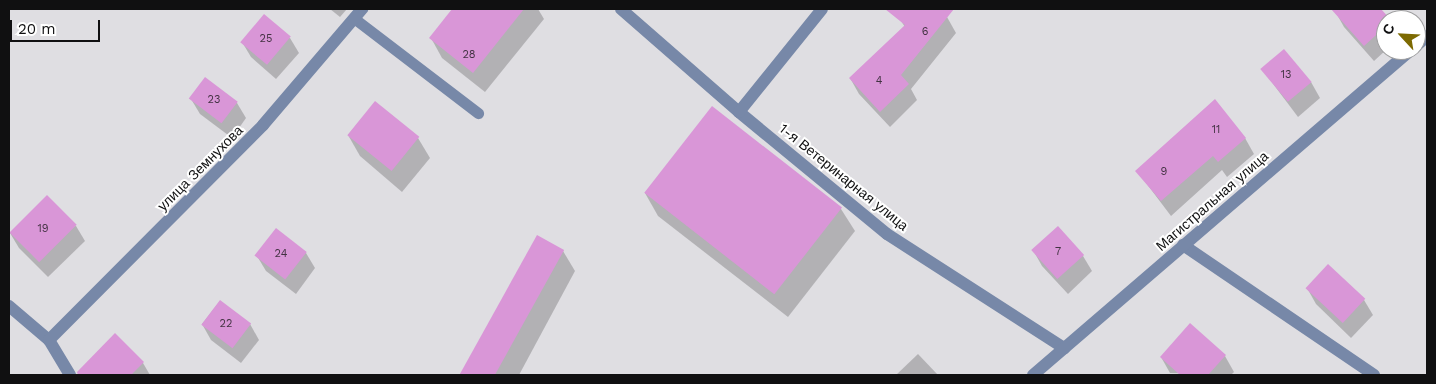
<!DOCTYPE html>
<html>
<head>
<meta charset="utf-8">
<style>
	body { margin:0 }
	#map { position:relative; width:1436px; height:384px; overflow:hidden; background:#dfdee2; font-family:"Work Sans",sans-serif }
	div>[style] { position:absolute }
	.shadow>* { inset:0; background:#0003 }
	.building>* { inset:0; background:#d996d7; transform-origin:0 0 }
	.lane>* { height:11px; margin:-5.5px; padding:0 5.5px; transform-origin:5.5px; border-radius:5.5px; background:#7788a8 }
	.street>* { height:12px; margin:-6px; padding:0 6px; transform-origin:6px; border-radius:6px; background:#7788a8 }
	span { translate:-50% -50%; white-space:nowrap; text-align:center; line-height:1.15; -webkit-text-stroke:4px #fff; paint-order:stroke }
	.number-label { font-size:11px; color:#423242 }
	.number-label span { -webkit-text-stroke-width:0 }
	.street-label { font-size:14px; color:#101011 }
	.frame { position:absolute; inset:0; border:10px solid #101011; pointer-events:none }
	.north { position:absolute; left:1376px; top:10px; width:50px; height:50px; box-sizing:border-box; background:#fff; border:1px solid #9f9fa0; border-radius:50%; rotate:295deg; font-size:14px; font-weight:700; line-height:20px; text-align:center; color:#101011 }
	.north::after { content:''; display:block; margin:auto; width:18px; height:22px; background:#7d6a02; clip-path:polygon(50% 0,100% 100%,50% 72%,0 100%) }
	.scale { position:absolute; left:10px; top:20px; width:90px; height:22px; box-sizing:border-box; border:2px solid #101011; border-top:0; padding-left:6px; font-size:15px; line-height:18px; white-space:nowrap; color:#101011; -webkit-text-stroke:4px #fff; paint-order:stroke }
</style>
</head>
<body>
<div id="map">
	<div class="shadow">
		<i style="clip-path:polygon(330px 9px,347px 9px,340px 17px)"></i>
		<i style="clip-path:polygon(454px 9px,538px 9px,544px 19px,485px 92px,442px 58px,431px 38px)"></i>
		<i style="clip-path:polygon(911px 9px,937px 9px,947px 17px,956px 33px,911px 89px,917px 100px,890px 127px,859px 94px,850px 78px,905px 27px,901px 21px)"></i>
		<i style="clip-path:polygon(1338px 9px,1379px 9px,1389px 20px,1386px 20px,1386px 50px,1374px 61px,1344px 27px,1335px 11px)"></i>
		<i style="clip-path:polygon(290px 38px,299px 53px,276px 79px,251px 57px,242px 42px)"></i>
		<i style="clip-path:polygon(1262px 69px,1311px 82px,1320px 98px,1298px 117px)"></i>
		<i style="clip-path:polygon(191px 99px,237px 103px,246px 118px,232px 138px,200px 114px)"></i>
		<i style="clip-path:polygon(375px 103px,418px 138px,430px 158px,402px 192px,360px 156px,348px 135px)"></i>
		<i style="clip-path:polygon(712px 108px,841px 209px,855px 231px,788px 317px,658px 216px,645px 193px)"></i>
		<i style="clip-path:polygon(1245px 138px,1254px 154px,1227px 177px,1222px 170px,1171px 216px,1137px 171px)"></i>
		<i style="clip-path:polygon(76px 226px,85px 241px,48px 277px,19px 248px,10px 233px)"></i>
		<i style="clip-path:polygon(1058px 228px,1083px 256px,1092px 271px,1068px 294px,1042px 266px,1033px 250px)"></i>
		<i style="clip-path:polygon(276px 230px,306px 253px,315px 268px,296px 294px,266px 271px,257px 256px)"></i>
		<i style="clip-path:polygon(537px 237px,563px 251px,575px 271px,519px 375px,463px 375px)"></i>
		<i style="clip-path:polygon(1307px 288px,1364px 300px,1373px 315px,1351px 338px,1316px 304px)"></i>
		<i style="clip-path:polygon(220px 301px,250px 324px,259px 340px,241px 363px,211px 340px,202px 324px)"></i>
		<i style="clip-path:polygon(1190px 325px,1225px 356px,1234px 372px,1231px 375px,1170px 373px,1161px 357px)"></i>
		<i style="clip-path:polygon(115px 335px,143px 363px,150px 375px,91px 375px,85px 366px)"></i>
		<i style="clip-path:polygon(918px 354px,938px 375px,896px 375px)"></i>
	</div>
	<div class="building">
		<i style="clip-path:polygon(452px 9px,524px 9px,473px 73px,429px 38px)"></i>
		<i style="clip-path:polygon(885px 9px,954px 9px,901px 75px,909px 84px,880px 112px,849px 78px,905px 25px)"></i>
		<i style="clip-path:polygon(1331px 9px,1381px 9px,1391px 20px,1386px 20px,1386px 26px,1364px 46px)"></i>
		<i style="left:264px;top:14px;width:35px;height:37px;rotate:40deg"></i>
		<i style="left:1284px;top:49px;width:43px;height:31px;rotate:50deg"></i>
		<i style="left:205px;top:77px;width:41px;height:27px;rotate:37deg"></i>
		<i style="clip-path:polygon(1215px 99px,1246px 138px,1218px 162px,1213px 156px,1161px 201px,1135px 171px)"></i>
		<i style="left:375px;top:101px;width:57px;height:44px;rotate:39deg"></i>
		<i style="left:712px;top:106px;width:165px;height:110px;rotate:38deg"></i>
		<i style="left:47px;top:195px;width:42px;height:53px;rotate:45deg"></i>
		<i style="left:1058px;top:226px;width:39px;height:36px;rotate:48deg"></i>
		<i style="left:276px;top:228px;width:39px;height:35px;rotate:38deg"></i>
		<i style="left:537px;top:235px;width:31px;height:159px;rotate:29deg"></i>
		<i style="left:1328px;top:264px;width:51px;height:33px;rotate:43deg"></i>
		<i style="left:220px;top:300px;width:39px;height:31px;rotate:37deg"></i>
		<i style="clip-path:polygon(1190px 323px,1226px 355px,1208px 375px,1180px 375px,1160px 357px)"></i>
		<i style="clip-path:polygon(115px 333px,144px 362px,131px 375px,78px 375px,77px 372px)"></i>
	</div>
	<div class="lane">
		<i style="left:355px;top:19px;width:155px;rotate:37.4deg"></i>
	</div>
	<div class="street">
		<i style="left:621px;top:9px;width:157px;rotate:41.1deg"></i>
		<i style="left:739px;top:112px;width:192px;rotate:39.5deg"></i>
		<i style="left:887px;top:234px;width:211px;rotate:32.8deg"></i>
		<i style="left:1416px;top:46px;width:15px;rotate:-42deg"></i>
		<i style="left:739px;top:112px;width:132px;rotate:-51.1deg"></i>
		<i style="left:1183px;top:245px;width:231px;rotate:34.2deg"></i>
		<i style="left:9px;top:306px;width:52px;rotate:40.4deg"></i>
		<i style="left:49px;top:340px;width:41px;rotate:59deg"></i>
		<i style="left:49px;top:340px;width:303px;rotate:-45.1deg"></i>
		<i style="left:263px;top:125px;width:153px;rotate:-49.5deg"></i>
		<i style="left:1033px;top:375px;width:499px;rotate:-40.7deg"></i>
	</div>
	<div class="number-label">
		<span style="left:925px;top:32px">6</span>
		<span style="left:266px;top:39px">25</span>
		<span style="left:469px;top:55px">28</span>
		<span style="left:1286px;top:75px">13</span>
		<span style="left:879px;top:81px">4</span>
		<span style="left:214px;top:100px">23</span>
		<span style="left:1216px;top:130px">11</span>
		<span style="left:1164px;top:172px">9</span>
		<span style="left:43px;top:229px">19</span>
		<span style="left:1058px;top:252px">7</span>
		<span style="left:281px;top:254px">24</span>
		<span style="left:226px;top:324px">22</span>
	</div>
	<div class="street-label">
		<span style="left:200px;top:168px;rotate:-45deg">улица Земнухова</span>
		<span style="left:844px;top:177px;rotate:39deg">1-я Ветеринарная улица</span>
		<span style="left:1212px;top:201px;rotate:-41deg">Магистральная улица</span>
	</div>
	<div class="frame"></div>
	<div class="north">С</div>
	<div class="scale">20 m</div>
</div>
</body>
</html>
